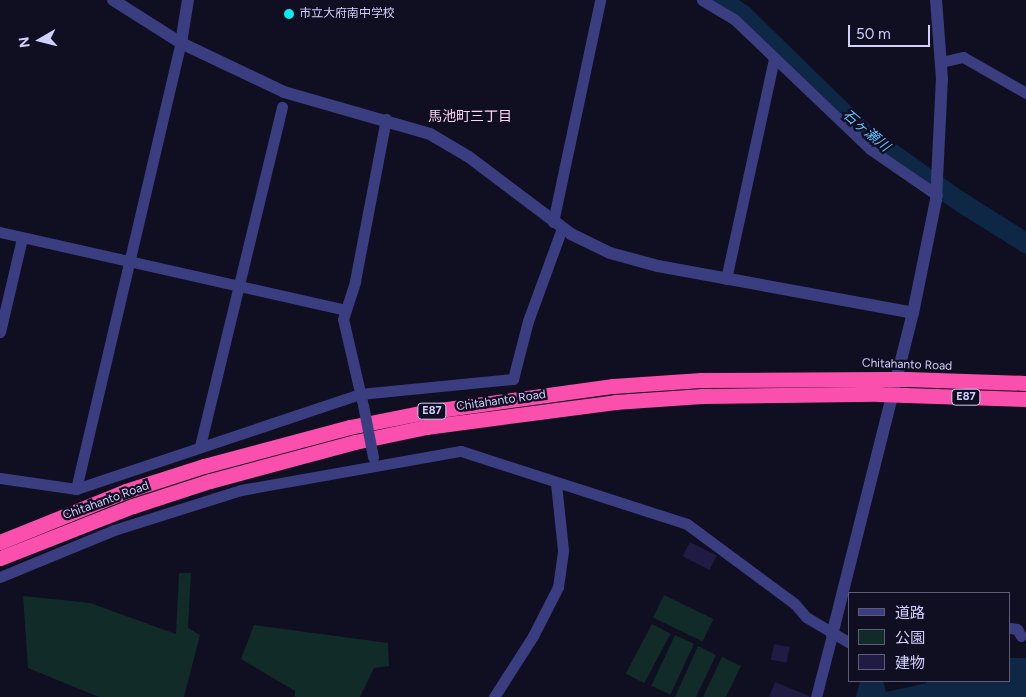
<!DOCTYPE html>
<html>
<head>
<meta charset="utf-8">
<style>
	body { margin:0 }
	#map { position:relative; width:1026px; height:697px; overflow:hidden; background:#100e21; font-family:Figtree,"Noto Sans JP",sans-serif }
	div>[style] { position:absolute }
	.green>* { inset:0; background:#112b28; transform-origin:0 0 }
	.water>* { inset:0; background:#0e2745 }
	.river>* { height:20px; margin:-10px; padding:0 10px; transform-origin:10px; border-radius:10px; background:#0e2745 }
	.building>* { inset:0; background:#201b42; transform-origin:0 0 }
	.minor>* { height:11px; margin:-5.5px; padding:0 5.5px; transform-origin:5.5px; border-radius:5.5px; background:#3a3d7f }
	.tertiary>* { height:12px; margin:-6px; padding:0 6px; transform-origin:6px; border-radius:6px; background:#3a3d7f }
	.motorway>* { height:15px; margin:-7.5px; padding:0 7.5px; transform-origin:7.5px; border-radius:7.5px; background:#fa4fad }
	.minor-bridge>* { height:11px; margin:-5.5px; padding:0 5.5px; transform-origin:5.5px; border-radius:5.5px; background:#3a3d7f }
	.motorway-bridge>* { height:15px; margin:-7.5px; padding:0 7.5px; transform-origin:7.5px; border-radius:7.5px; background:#fa4fad }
	.dots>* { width:14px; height:14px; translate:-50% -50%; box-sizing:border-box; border:2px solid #100e21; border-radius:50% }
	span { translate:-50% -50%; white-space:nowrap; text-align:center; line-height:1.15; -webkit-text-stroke:4.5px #100e21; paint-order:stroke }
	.shield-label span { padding:1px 4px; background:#100e21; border:1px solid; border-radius:4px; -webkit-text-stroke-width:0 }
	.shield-label { font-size:11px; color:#d2d0fe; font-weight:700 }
	.poi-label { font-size:12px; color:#d2d0fe }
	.left { translate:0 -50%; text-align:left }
	.street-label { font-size:12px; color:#d2d0fe }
	.neighbourhood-label { font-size:14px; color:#fed2f1 }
	.water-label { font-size:14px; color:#61befa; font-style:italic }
	.legend { position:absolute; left:848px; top:592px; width:162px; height:90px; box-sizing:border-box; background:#100e21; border:1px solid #5e5c79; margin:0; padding:6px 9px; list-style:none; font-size:15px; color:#d2d0fe }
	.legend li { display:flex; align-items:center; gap:10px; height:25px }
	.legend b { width:25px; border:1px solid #5e5c79 }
	.north { position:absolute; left:15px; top:15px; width:50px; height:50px; -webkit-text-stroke:4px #100e21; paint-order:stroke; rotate:262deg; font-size:14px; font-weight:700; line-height:20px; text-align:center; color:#d2d0fe }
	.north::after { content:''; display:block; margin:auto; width:18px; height:22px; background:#d2d0fe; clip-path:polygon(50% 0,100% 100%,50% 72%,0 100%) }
	.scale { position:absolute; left:848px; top:25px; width:82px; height:22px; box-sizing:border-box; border:2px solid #d2d0fe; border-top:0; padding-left:6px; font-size:15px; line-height:18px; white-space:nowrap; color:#d2d0fe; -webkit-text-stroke:4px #100e21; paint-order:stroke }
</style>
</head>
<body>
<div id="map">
	<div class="green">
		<i style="clip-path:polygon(179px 573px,191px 573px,188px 628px,200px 635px,184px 697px,99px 697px,28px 668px,23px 596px,90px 603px,176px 634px)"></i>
		<i style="left:664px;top:595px;width:55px;height:25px;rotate:26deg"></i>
		<i style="left:652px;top:624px;width:21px;height:56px;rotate:28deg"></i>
		<i style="clip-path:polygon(254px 625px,388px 643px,389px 666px,374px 668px,360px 697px,295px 697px,295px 691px,241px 659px)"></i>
		<i style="left:675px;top:635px;width:21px;height:56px;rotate:25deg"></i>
		<i style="clip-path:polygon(698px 646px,716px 655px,696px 697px,675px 697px)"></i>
		<i style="clip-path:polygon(722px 657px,741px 666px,726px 697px,703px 697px)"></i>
	</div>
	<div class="water">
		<i style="clip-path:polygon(1010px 658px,1026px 658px,1026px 697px,856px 697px,860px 681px,883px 681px,886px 692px,927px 683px,927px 681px,1010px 681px)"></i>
	</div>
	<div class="river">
		<i style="left:721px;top:0;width:27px;rotate:34deg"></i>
		<i style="left:743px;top:15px;width:172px;rotate:44.3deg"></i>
		<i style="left:866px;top:135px;width:110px;rotate:35.4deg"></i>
		<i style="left:956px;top:199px;width:83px;rotate:32.2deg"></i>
	</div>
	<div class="building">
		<i style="left:690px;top:542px;width:30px;height:16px;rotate:27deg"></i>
		<i style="left:774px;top:644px;width:16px;height:16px;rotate:11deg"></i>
		<i style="clip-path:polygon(775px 682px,809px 696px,809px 697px,769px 697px)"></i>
	</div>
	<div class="minor">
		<i style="left:702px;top:0;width:37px;rotate:31deg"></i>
		<i style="left:734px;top:19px;width:188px;rotate:43.7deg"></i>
		<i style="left:870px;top:149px;width:81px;rotate:34.5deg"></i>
		<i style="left:941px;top:62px;width:23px;rotate:-13deg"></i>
		<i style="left:963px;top:57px;width:73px;rotate:29.7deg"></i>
		<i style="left:553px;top:222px;width:227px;rotate:-78deg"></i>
		<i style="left:0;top:232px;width:354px;rotate:12.7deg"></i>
		<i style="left:726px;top:279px;width:226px;rotate:-77.7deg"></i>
		<i style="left:0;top:332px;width:97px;rotate:-76.8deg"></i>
		<i style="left:362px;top:401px;width:84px;rotate:-103deg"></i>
		<i style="left:343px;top:319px;width:40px;rotate:-72deg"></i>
		<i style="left:355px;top:281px;width:165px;rotate:-79.2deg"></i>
		<i style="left:200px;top:446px;width:349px;rotate:-76.4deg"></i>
		<i style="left:0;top:478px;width:77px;rotate:8.2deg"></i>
		<i style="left:76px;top:489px;width:299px;rotate:-18.5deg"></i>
		<i style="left:360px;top:394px;width:154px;rotate:-5.6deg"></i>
		<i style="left:513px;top:379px;width:60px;rotate:-75.5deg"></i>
		<i style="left:528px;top:321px;width:99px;rotate:-69.9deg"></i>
		<i style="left:76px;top:489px;width:458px;rotate:-76.8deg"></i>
		<i style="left:0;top:577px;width:123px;rotate:-22.4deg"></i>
		<i style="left:114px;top:530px;width:133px;rotate:-17.5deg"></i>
		<i style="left:241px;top:490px;width:223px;rotate:-10.1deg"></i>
		<i style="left:461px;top:451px;width:237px;rotate:17.9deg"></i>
		<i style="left:687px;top:524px;width:134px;rotate:36.5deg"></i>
		<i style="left:795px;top:604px;width:17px;rotate:50deg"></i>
		<i style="left:806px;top:617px;width:51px;rotate:30.6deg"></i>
		<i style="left:1010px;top:628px;width:7px;rotate:8deg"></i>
		<i style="left:1017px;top:629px;width:8px;rotate:60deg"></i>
		<i style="left:494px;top:697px;width:72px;rotate:-57.4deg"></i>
		<i style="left:533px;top:636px;width:55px;rotate:-63deg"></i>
		<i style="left:558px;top:587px;width:37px;rotate:-82deg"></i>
		<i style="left:563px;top:550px;width:67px;rotate:-96deg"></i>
		<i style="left:816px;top:697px;width:64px;rotate:-75.5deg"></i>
	</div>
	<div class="tertiary">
		<i style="left:113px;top:0;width:80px;rotate:32.3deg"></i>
		<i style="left:181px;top:43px;width:114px;rotate:25.4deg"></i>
		<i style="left:284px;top:92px;width:152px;rotate:16deg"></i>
		<i style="left:430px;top:134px;width:45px;rotate:30.5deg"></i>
		<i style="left:469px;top:157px;width:128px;rotate:37deg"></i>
		<i style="left:571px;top:234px;width:43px;rotate:26deg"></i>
		<i style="left:610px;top:253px;width:50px;rotate:15.2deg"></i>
		<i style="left:658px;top:266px;width:259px;rotate:10.4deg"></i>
		<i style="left:181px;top:43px;width:44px;rotate:-80.8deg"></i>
		<i style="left:832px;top:635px;width:332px;rotate:-75.9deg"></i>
		<i style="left:913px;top:313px;width:115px;rotate:-78.5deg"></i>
		<i style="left:936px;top:200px;width:121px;rotate:-87.2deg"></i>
		<i style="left:942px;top:79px;width:79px;rotate:-94.3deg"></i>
	</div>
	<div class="motorway">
		<i style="left:907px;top:379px;width:119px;rotate:1.9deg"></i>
		<i style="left:906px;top:395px;width:120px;rotate:1.9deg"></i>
		<i style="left:0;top:542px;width:136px;rotate:-22deg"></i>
		<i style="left:126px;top:491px;width:82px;rotate:-17.8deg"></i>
		<i style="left:204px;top:466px;width:151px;rotate:-15deg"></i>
		<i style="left:350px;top:427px;width:76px;rotate:-11.3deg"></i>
		<i style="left:425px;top:412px;width:190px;rotate:-7.9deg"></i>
		<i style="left:613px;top:386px;width:88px;rotate:-3.9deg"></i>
		<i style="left:701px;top:380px;width:182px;rotate:-0.3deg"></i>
		<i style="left:0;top:558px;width:143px;rotate:-21.4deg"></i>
		<i style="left:133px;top:506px;width:81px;rotate:-18deg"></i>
		<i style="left:210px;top:481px;width:150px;rotate:-15.1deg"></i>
		<i style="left:355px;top:442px;width:73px;rotate:-11.9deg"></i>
		<i style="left:426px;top:427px;width:191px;rotate:-7.5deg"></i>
		<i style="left:615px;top:402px;width:87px;rotate:-3.9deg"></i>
		<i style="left:702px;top:396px;width:176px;rotate:-0.7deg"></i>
	</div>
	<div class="minor-bridge">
		<i style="left:363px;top:405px;width:53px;rotate:79.1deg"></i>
	</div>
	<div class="motorway-bridge">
		<i style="left:883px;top:379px;width:24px"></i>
		<i style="left:878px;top:394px;width:28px;rotate:2deg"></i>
	</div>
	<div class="dots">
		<i style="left:289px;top:14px;background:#07ebf2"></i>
	</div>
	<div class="shield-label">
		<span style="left:966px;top:397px">E87</span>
		<span style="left:432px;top:411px">E87</span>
	</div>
	<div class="poi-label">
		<span class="left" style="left:299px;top:14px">市立大府南中学校</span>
	</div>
	<div class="street-label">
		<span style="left:907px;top:365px;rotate:2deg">Chitahanto Road</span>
		<span style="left:501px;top:401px;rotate:-8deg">Chitahanto Road</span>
		<span style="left:106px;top:501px;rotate:-20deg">Chitahanto Road</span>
	</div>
	<div class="neighbourhood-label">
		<span style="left:470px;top:117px">馬池町三丁目</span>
	</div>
	<div class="water-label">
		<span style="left:866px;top:131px;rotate:40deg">石ヶ瀬川</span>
	</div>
	<ul class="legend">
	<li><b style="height:6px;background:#3a3d7f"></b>道路</li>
	<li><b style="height:14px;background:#112b28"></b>公園</li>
	<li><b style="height:14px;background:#201b42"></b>建物</li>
	</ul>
	<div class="north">N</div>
	<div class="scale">50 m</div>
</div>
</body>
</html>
